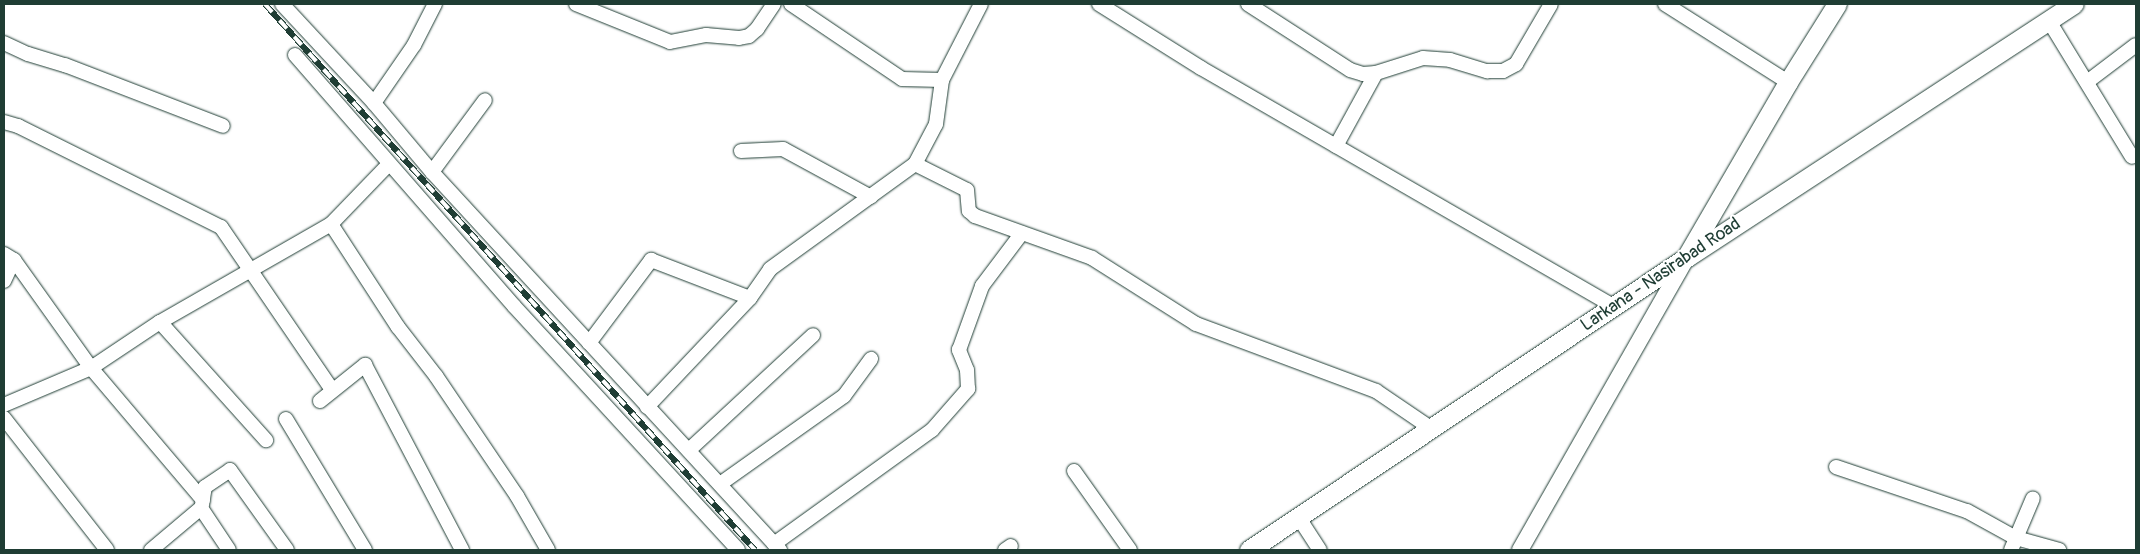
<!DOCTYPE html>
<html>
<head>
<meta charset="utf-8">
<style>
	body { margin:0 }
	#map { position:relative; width:2140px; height:554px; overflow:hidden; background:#fff; font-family:Pangolin,sans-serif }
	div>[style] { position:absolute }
	.roads { filter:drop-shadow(0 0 1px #1f3d34) drop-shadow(0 0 1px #1f3d34) }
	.minor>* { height:14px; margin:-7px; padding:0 7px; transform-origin:7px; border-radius:7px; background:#fff }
	.tertiary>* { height:16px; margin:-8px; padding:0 8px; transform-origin:8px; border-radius:8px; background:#fff }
	.secondary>* { height:19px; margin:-9.5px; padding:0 9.5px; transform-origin:9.5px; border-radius:9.5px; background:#fff }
	.rail>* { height:5.5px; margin-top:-2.75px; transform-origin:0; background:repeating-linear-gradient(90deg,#fff 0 11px,#1f3d34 0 22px); box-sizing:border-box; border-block:1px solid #1f3d34 }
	span { translate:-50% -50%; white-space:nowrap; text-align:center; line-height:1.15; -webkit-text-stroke:4px #fff; paint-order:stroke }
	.street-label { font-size:18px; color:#1f3d34 }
	.frame { position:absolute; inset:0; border:5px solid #1f3d34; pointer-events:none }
</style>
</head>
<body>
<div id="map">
	<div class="roads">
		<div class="minor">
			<i style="left:282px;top:4px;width:135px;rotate:47.1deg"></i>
			<i style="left:374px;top:103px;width:90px;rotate:50deg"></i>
			<i style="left:432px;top:172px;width:514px;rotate:47.37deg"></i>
			<i style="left:576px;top:4px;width:101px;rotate:22deg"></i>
			<i style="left:670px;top:42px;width:37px;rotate:-11deg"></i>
			<i style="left:706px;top:35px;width:33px;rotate:5deg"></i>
			<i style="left:739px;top:38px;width:10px;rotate:-11deg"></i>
			<i style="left:749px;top:36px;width:11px;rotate:-41deg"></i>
			<i style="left:757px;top:29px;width:30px;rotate:-56deg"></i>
			<i style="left:791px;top:4px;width:134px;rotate:34deg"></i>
			<i style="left:902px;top:79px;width:40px;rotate:1.4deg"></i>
			<i style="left:1099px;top:4px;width:120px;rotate:32.1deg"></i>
			<i style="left:1201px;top:68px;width:477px;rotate:30deg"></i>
			<i style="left:1248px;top:4px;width:121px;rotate:32.9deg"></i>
			<i style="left:1350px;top:70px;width:14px;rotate:17deg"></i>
			<i style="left:1363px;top:74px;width:13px;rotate:-4deg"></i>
			<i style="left:1376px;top:73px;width:49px;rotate:-17.7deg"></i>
			<i style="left:1423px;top:58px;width:27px;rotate:4deg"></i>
			<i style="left:1450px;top:60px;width:39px;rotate:17deg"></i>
			<i style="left:1487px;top:71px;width:16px"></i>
			<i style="left:1503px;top:71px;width:15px;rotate:-28deg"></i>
			<i style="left:1516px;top:64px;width:69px;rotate:-59.7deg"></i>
			<i style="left:1665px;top:4px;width:146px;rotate:32.4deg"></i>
			<i style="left:2049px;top:21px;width:159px;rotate:58.6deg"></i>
			<i style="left:4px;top:43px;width:26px;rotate:25deg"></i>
			<i style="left:28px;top:54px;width:39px;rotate:17deg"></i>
			<i style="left:65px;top:65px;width:169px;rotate:21.1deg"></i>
			<i style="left:295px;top:55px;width:333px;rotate:48.9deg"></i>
			<i style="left:514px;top:306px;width:331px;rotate:47.4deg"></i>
			<i style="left:2087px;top:82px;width:61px;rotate:-37.1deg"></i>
			<i style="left:374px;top:103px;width:70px;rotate:-55.4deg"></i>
			<i style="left:414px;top:45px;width:46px;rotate:-62.9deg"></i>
			<i style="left:4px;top:122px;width:15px;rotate:16deg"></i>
			<i style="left:18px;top:126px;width:227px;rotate:26.5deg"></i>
			<i style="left:221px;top:227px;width:197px;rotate:55.7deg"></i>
			<i style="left:1336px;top:146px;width:83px;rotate:-61.3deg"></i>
			<i style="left:741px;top:151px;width:42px;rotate:-2.7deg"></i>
			<i style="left:783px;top:149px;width:100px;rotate:28.6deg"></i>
			<i style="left:915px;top:164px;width:58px;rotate:26.6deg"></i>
			<i style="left:967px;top:190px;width:21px;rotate:85deg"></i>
			<i style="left:969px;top:211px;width:8px;rotate:40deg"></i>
			<i style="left:975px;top:216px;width:124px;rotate:19.7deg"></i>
			<i style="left:1092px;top:258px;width:123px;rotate:32.4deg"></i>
			<i style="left:1196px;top:324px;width:192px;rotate:20.4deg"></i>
			<i style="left:1376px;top:391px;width:68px;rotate:34.2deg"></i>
			<i style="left:432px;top:172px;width:89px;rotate:-53.6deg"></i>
			<i style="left:331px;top:224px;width:123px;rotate:57deg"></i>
			<i style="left:398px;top:327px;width:62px;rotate:52.2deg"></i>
			<i style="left:436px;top:376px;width:145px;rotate:56deg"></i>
			<i style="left:517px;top:496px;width:62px;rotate:60.1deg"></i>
			<i style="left:4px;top:254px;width:12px;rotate:31deg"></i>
			<i style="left:14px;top:260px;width:133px;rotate:54.5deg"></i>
			<i style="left:91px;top:368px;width:95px;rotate:157deg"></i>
			<i style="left:4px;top:281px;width:23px;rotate:-65deg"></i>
			<i style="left:160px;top:322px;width:159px;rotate:48.1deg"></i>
			<i style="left:589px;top:343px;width:104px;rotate:-53.2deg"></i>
			<i style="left:651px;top:260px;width:106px;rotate:21deg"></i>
			<i style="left:320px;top:401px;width:58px;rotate:-38.7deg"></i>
			<i style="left:365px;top:365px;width:209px;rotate:62.3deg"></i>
			<i style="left:647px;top:407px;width:150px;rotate:-46.6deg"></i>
			<i style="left:750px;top:298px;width:35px;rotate:-55deg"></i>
			<i style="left:770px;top:269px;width:179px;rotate:-35.9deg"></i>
			<i style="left:915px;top:164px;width:45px;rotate:-62.3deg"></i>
			<i style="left:936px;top:124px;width:44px;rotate:-82.2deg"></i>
			<i style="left:942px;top:80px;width:85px;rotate:-62.8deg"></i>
			<i style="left:4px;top:418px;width:167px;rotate:52deg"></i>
			<i style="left:286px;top:419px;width:153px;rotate:58.9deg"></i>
			<i style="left:689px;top:450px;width:169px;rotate:-42.8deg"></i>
			<i style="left:1836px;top:467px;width:138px;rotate:18.6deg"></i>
			<i style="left:1967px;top:511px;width:56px;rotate:28.9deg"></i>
			<i style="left:2016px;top:538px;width:45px;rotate:15.6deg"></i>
			<i style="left:1074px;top:471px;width:97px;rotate:54.7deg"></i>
			<i style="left:720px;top:484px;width:152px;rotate:-35.4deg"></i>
			<i style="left:844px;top:396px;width:46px;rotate:-53.9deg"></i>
			<i style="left:203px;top:500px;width:173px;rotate:-130.3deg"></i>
			<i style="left:91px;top:368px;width:83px;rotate:-33.7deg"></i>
			<i style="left:160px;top:322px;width:197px;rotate:-29.8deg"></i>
			<i style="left:331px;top:224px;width:83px;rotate:-46deg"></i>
			<i style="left:202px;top:505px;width:18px;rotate:-81deg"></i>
			<i style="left:205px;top:487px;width:30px;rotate:-34deg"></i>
			<i style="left:230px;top:470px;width:98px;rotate:54.5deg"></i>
			<i style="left:1299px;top:518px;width:38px;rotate:57deg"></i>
			<i style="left:774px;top:544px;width:195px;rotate:-35.8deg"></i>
			<i style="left:932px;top:430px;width:55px;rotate:-48.7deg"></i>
			<i style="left:968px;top:389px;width:19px;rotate:-93deg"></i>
			<i style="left:967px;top:370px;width:22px;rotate:-112deg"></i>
			<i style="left:959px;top:350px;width:68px;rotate:-70.2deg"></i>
			<i style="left:982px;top:286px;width:66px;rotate:-53deg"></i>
			<i style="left:151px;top:550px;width:65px;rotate:-40deg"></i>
			<i style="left:201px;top:508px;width:50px;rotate:56.3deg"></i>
			<i style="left:1005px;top:550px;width:7px;rotate:-34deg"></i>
			<i style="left:2011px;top:550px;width:56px;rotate:-67.1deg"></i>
		</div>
		<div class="tertiary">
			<i style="left:1520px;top:550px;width:337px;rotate:-60.3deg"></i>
		</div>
		<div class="secondary">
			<i style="left:1688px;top:254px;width:199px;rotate:-59.8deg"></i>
			<i style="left:1788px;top:82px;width:92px;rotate:-57.9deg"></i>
			<i style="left:1249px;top:550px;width:527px;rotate:-33.78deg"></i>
			<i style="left:1687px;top:257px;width:462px;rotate:-33.2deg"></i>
		</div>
	</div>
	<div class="rail">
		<i style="left:265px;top:4px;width:734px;rotate:48.09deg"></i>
	</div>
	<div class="street-label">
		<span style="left:1661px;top:275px;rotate:-34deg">Larkana - Nasirabad Road</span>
	</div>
	<div class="frame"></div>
</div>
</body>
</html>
